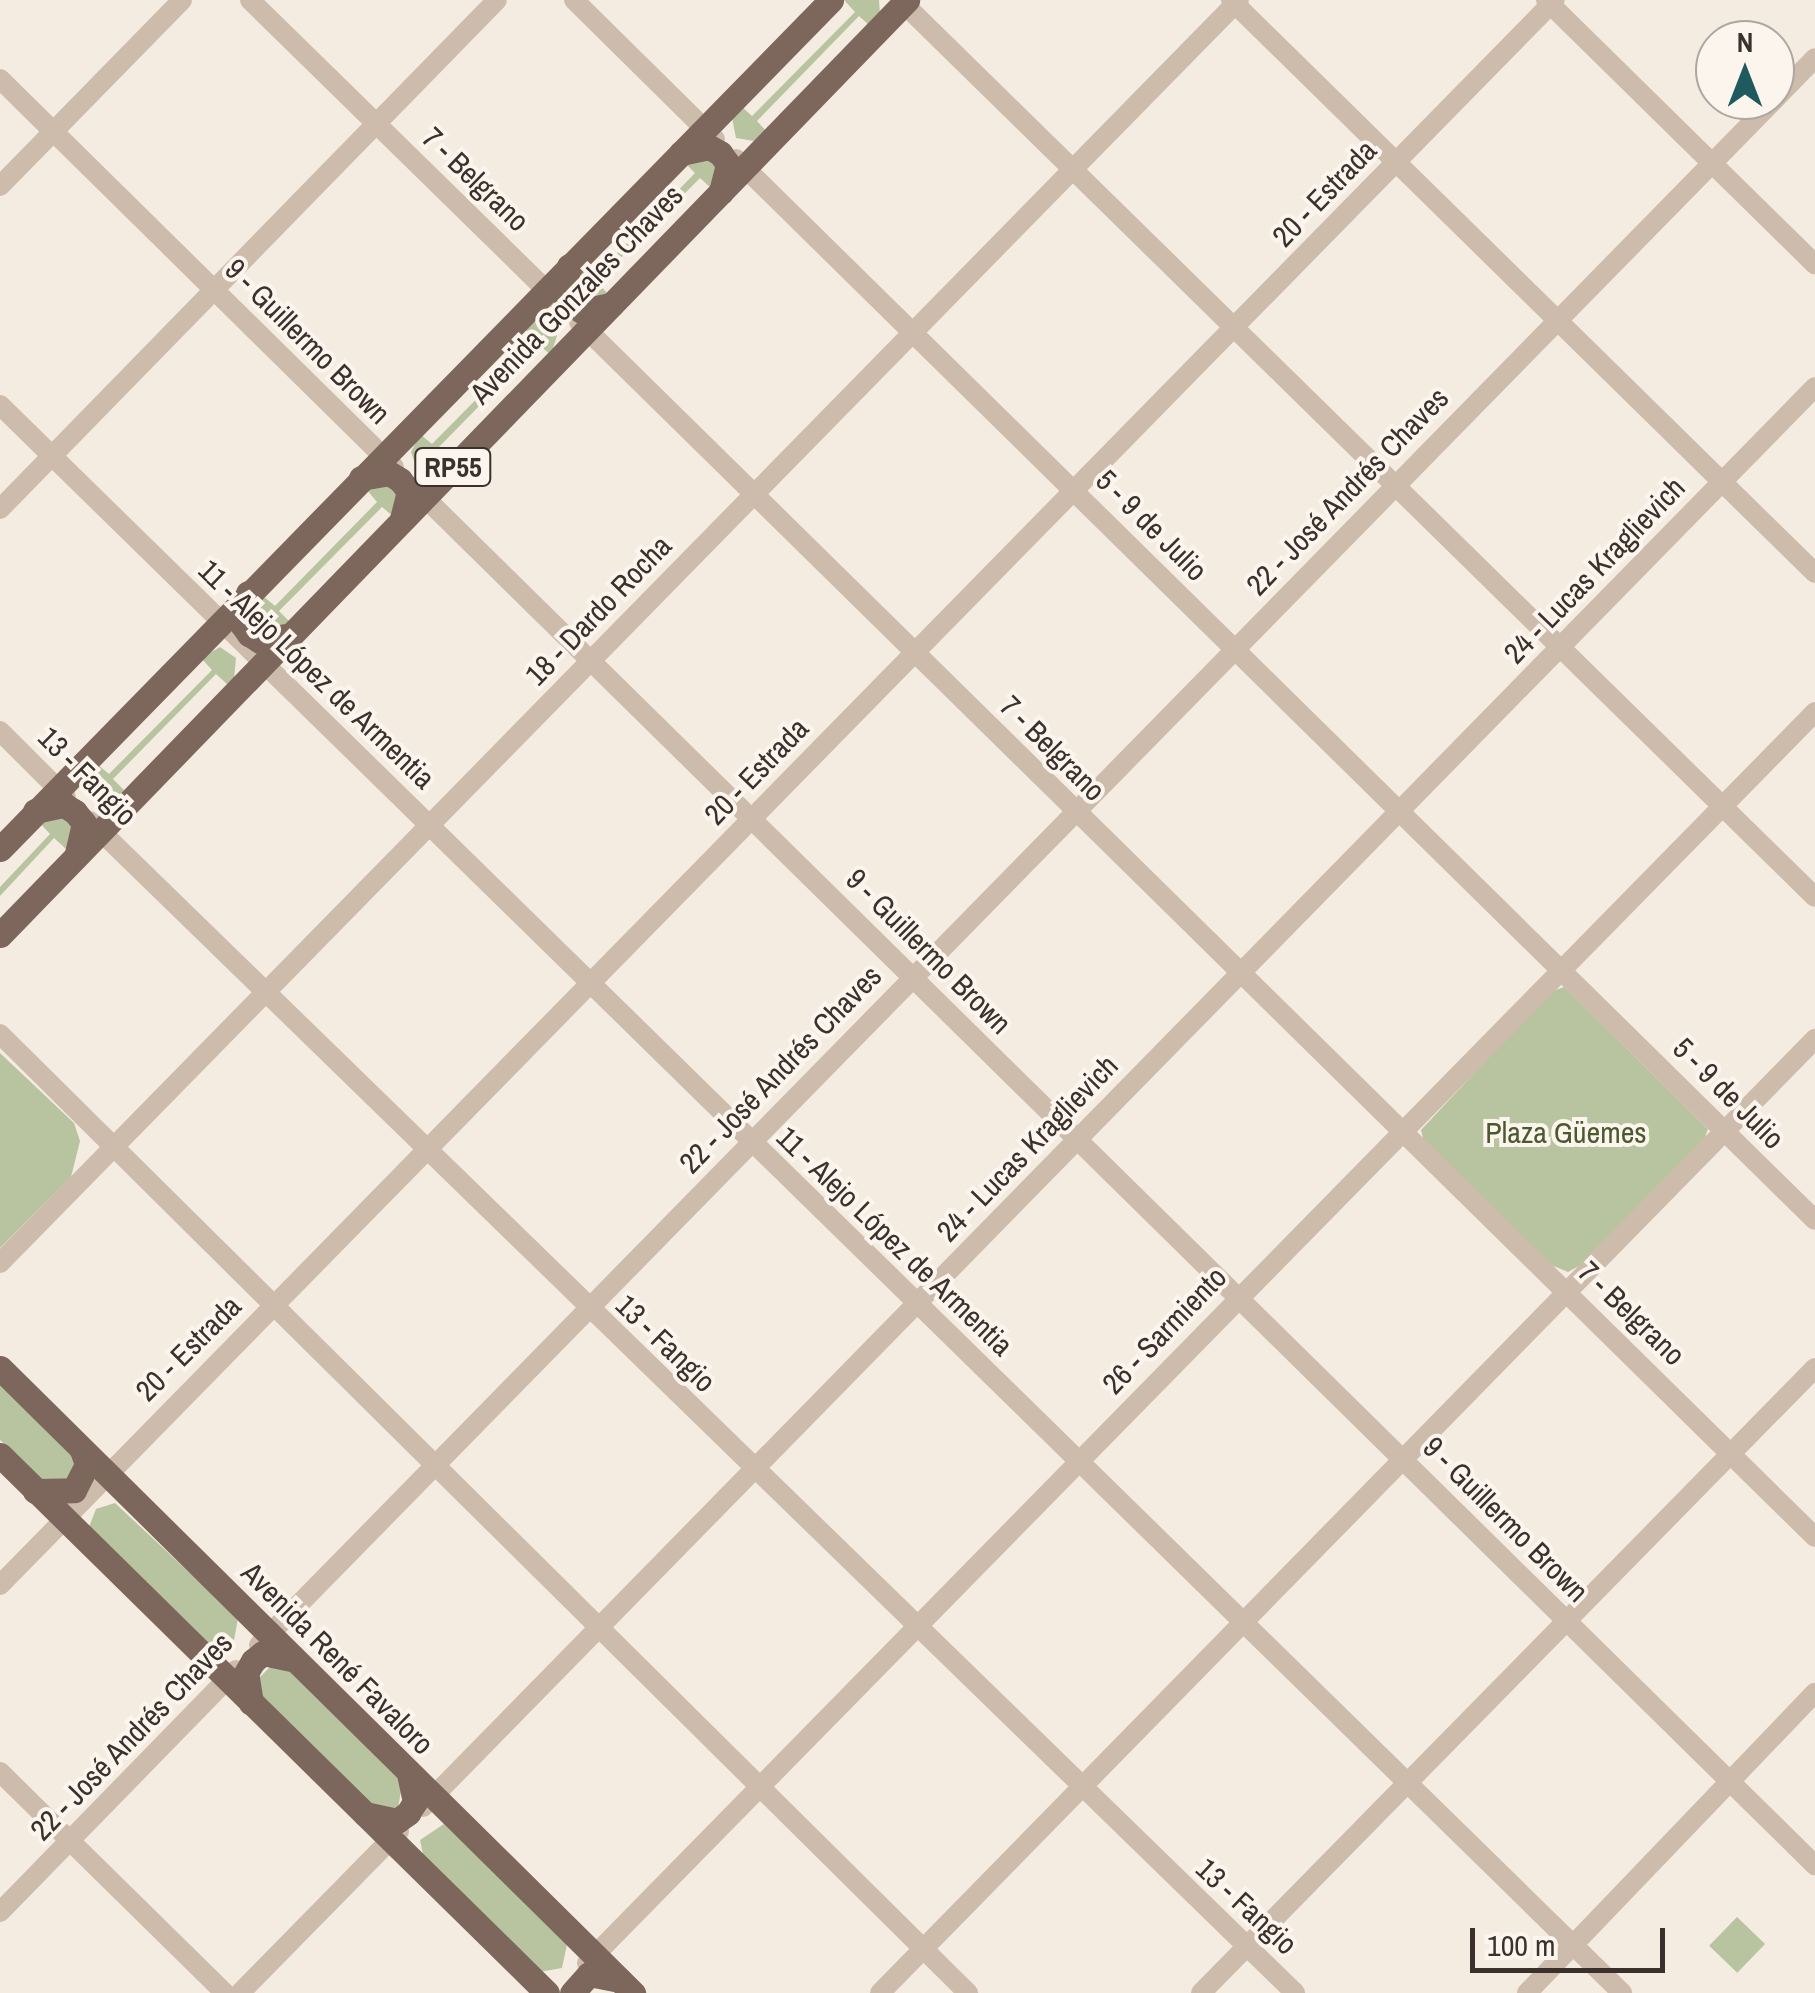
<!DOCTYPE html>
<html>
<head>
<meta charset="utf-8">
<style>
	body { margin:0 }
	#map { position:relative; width:1815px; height:1993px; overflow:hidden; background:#f4ebe1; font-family:"Archivo Narrow",sans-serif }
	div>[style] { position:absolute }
	.green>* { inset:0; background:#b8c4a0; transform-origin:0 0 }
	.minor>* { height:20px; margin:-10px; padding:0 10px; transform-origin:10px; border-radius:10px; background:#cdbbac }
	.major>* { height:25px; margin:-12.5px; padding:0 12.5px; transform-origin:12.5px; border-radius:12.5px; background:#7d675c }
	span { translate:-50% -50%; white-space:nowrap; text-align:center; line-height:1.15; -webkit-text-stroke:8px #fbf5ee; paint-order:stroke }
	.shield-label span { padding:2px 8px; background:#fbf5ee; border:2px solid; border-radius:8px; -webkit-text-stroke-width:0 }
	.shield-label { font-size:28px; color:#3b302b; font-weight:700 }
	.street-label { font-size:30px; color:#3b302b }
	.park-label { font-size:30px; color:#4a5a2e }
	.north { position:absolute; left:1695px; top:20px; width:100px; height:100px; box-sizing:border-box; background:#fbf5ee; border:2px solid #aea6a0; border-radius:50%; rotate:0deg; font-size:28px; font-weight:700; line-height:40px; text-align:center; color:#3b302b }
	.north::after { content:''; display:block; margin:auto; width:35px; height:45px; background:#1f5a5e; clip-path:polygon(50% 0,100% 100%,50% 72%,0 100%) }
	.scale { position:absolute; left:1470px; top:1928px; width:195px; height:45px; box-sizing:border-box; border:5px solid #3b302b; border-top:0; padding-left:12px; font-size:30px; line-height:35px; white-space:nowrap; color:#3b302b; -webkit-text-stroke:8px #fbf5ee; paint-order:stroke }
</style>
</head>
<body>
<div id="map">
	<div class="green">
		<i style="clip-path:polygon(844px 0,879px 0,880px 15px,871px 27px,859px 16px,757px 121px,767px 132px,754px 141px,736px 138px,732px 118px,740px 105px,752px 116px,855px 12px)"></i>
		<i style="clip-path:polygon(717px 156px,711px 188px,700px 178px,597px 282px,608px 294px,580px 303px,572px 279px,581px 267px,593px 278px,695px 173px,684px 162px)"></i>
		<i style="clip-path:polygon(544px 317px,559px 329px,551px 355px,539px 345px,437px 449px,447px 460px,428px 471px,416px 467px,411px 452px,420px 434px,432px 444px,535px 340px,524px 328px)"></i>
		<i style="clip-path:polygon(372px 485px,399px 485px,394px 517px,382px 507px,279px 611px,290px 622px,263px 632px,253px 614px,263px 596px,275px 606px,377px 502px,367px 490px)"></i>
		<i style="clip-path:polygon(220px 647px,236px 658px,234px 679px,228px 685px,216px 674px,113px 779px,124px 790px,119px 796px,93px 797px,87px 782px,97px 764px,109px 774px,212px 670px,201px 658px)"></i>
		<i style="clip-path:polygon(52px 813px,74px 823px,66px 849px,54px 838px,0 896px,0 887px,50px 834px,39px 822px)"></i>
		<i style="clip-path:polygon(1564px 987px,1708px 1129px,1702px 1145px,1586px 1262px,1568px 1272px,1549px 1264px,1424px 1142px,1421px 1130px,1550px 992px)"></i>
		<i style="clip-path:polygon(0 1053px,74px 1123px,80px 1141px,71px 1177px,0 1248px)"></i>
		<i style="clip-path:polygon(0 1379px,76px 1454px,76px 1475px,47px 1486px,0 1440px)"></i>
		<i style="clip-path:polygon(115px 1503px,238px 1618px,233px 1646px,210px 1650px,89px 1527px,96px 1509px)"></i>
		<i style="clip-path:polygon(271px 1666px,290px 1668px,403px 1780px,398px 1808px,375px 1812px,260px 1699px,256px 1681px)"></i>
		<i style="clip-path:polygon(444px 1824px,568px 1940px,562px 1968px,539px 1972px,424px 1859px,420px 1840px)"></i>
		<i style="left:1737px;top:1917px;width:39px;height:40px;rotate:44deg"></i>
	</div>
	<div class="minor">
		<i style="left:250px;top:0;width:426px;rotate:44.4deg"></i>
		<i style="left:574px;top:0;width:198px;rotate:44.6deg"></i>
		<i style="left:900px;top:0;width:1281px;rotate:44.43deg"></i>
		<i style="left:1231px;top:0;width:818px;rotate:44.46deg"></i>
		<i style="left:1546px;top:0;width:377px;rotate:44.5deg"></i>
		<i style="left:0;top:79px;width:553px;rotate:44.56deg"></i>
		<i style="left:1775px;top:99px;width:57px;rotate:-45.7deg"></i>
		<i style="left:736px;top:159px;width:1513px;rotate:44.52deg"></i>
		<i style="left:0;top:186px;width:260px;rotate:-45.6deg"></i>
		<i style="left:579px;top:322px;width:1733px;rotate:44.51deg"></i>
		<i style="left:0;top:405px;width:2270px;rotate:44.39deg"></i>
		<i style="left:415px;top:488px;width:1964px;rotate:44.53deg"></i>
		<i style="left:0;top:509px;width:711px;rotate:-45.68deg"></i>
		<i style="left:0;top:731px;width:93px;rotate:45deg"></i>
		<i style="left:90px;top:821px;width:1681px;rotate:44.2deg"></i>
		<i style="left:0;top:1034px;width:1363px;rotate:44.73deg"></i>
		<i style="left:0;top:1263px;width:1769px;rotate:-45.55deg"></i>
		<i style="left:0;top:1585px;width:2220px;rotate:-45.55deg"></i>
		<i style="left:259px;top:1645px;width:2164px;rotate:-45.56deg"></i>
		<i style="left:0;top:1772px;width:315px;rotate:44.5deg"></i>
		<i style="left:423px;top:1807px;width:1988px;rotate:-45.57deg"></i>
		<i style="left:0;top:1912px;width:338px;rotate:-45.7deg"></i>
		<i style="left:587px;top:1963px;width:1753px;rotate:-45.53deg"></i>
		<i style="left:240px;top:1993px;width:227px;rotate:-45.5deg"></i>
		<i style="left:880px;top:1993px;width:1336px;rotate:-45.58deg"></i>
		<i style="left:1201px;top:1993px;width:876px;rotate:-45.51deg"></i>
		<i style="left:1527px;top:1993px;width:416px;rotate:-46.2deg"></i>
	</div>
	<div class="major">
		<i style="left:681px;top:153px;width:29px;rotate:-12deg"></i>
		<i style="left:709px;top:147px;width:13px;rotate:29deg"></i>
		<i style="left:720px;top:153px;width:14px;rotate:54deg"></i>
		<i style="left:728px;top:164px;width:29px;rotate:104deg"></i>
		<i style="left:569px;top:266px;width:28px;rotate:103deg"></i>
		<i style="left:563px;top:293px;width:15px;rotate:53deg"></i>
		<i style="left:572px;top:305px;width:12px;rotate:31deg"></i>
		<i style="left:582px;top:311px;width:30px;rotate:-12deg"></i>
		<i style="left:361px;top:478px;width:28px;rotate:-10deg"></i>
		<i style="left:389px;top:473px;width:13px;rotate:32deg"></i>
		<i style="left:400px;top:480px;width:14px;rotate:51deg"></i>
		<i style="left:409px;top:491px;width:29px;rotate:104deg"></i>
		<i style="left:248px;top:593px;width:31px;rotate:103deg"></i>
		<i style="left:241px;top:623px;width:14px;rotate:54deg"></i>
		<i style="left:249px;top:634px;width:13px;rotate:32deg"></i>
		<i style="left:260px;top:641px;width:31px;rotate:-11deg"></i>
		<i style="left:35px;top:811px;width:30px;rotate:-12deg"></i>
		<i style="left:64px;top:805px;width:13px;rotate:32deg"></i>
		<i style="left:75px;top:812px;width:14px;rotate:51deg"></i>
		<i style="left:84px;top:823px;width:31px;rotate:103deg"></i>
		<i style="left:0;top:849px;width:1188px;rotate:-45.61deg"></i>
		<i style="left:0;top:935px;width:1303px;rotate:-45.87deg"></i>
		<i style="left:0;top:1368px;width:890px;rotate:44.64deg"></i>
		<i style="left:0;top:1455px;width:767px;rotate:44.52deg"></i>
		<i style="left:35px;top:1491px;width:39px;rotate:-1deg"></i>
		<i style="left:74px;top:1490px;width:29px;rotate:-63deg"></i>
		<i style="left:87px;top:1464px;width:15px;rotate:-110deg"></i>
		<i style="left:251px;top:1703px;width:30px;rotate:-99deg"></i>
		<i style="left:246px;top:1673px;width:14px;rotate:-60deg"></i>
		<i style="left:253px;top:1661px;width:13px;rotate:-39deg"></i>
		<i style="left:263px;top:1653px;width:30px;rotate:12deg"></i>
		<i style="left:365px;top:1814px;width:33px;rotate:12deg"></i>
		<i style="left:397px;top:1821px;width:14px;rotate:-36deg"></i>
		<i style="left:408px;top:1813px;width:13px;rotate:-58deg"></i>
		<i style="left:415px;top:1802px;width:30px;rotate:-102deg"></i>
		<i style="left:572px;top:1993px;width:25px;rotate:-48deg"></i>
		<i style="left:589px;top:1974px;width:31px;rotate:11deg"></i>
	</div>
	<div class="shield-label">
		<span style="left:453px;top:467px">RP55</span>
	</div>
	<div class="street-label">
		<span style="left:476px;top:179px;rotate:44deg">7 - Belgrano</span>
		<span style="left:1324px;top:193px;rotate:-46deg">20 - Estrada</span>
		<span style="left:576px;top:294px;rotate:-46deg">Avenida Gonzales Chaves</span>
		<span style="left:308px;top:341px;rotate:45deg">9 - Guillermo Brown</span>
		<span style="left:1347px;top:491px;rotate:-46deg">22 - José Andrés Chaves</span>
		<span style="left:1152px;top:525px;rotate:45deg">5 - 9 de Julio</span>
		<span style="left:1594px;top:570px;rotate:-46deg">24 - Lucas Kraglievich</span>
		<span style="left:598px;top:610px;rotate:-46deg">18 - Dardo Rocha</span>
		<span style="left:317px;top:674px;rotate:44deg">11 - Alejo López de Armentia</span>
		<span style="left:1053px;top:748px;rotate:45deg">7 - Belgrano</span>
		<span style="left:756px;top:771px;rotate:-46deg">20 - Estrada</span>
		<span style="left:88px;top:776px;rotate:45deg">13 - Fangio</span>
		<span style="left:929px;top:951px;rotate:45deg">9 - Guillermo Brown</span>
		<span style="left:780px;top:1069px;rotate:-46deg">22 - José Andrés Chaves</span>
		<span style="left:1729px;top:1093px;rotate:45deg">5 - 9 de Julio</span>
		<span style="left:1027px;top:1148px;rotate:-46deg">24 - Lucas Kraglievich</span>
		<span style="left:895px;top:1241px;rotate:44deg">11 - Alejo López de Armentia</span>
		<span style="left:1632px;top:1313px;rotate:44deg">7 - Belgrano</span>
		<span style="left:1164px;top:1330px;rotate:-46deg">26 - Sarmiento</span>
		<span style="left:666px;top:1343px;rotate:44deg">13 - Fangio</span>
		<span style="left:188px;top:1348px;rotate:-45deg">20 - Estrada</span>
		<span style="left:1506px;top:1519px;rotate:45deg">9 - Guillermo Brown</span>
		<span style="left:338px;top:1658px;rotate:45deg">Avenida René Favaloro</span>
		<span style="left:131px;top:1736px;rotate:-46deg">22 - José Andrés Chaves</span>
		<span style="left:1247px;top:1906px;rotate:43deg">13 - Fangio</span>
	</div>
	<div class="park-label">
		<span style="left:1566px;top:1132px">Plaza Güemes</span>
	</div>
	<div class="north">N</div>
	<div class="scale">100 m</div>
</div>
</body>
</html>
